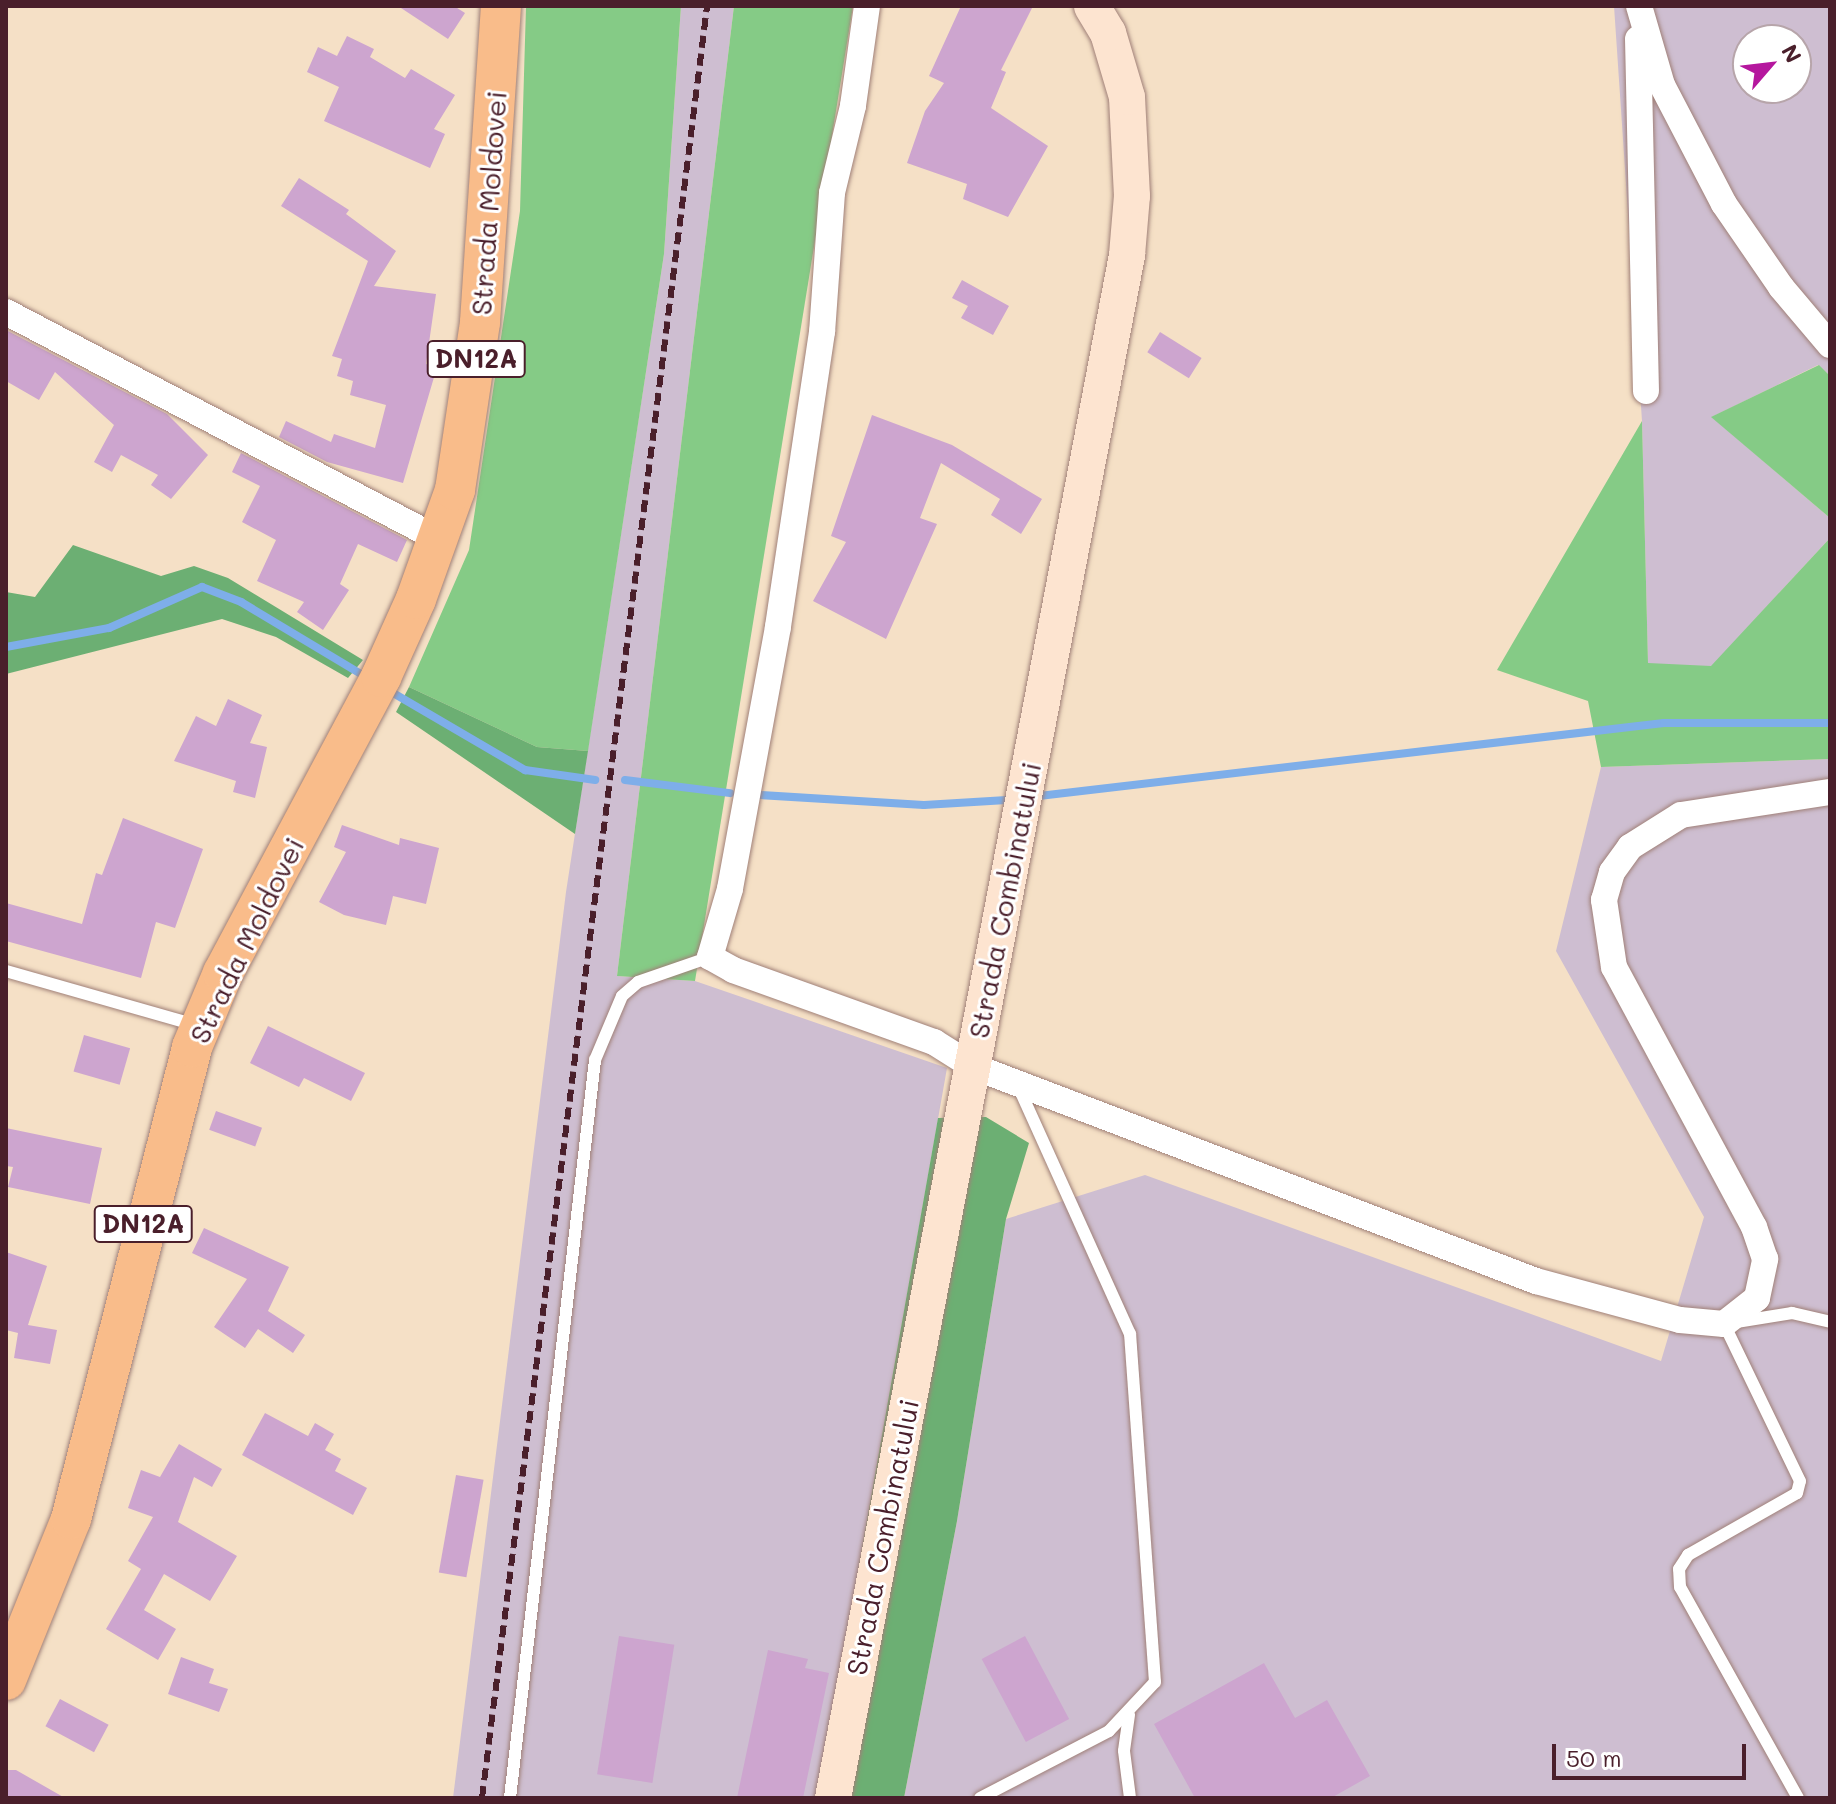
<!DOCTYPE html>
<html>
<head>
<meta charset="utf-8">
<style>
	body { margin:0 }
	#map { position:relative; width:1836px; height:1804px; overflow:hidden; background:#f5e0c6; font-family:Mali,sans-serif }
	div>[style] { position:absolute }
	.industrial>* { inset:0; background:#cebed1 }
	.green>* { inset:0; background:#85cb86 }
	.forest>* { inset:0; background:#6caf73 }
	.stream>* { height:8px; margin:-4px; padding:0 4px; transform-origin:4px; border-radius:4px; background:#7eaee9 }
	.building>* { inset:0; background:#cda5cf; transform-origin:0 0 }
	.roads { filter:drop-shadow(0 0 2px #a08078) drop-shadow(0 0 2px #a08078) }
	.lane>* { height:12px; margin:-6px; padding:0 6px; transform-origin:6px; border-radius:6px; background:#fff }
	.street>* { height:26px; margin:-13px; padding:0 13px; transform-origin:13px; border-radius:13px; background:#fff }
	.secondary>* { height:36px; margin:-18px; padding:0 18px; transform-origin:18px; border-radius:18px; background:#fde4d0 }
	.primary>* { height:40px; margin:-20px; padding:0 20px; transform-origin:20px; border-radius:20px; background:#f9bc8a }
	.rail>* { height:6px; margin-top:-3px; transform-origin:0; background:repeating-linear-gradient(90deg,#4a1f2b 0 12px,transparent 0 18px) }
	span { translate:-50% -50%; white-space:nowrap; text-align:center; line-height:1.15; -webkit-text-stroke:6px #fff; paint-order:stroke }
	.shield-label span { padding:2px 6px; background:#fff; border:2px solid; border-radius:6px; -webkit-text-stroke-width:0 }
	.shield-label { font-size:26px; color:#4a1f2b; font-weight:700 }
	.street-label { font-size:28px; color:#4a1f2b }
	.frame { position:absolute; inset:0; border:8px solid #4a1f2b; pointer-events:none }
	.north { position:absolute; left:1732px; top:24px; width:80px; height:80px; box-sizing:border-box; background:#fff; border:2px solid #b7a5aa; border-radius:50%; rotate:62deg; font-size:22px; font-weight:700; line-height:32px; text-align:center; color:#4a1f2b }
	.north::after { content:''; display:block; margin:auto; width:28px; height:36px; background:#b5179e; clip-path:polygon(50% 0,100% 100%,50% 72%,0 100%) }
	.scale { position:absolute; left:1552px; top:1744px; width:194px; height:36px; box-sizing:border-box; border:4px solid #4a1f2b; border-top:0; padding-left:10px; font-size:24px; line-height:28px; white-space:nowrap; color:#4a1f2b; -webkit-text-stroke:6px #fff; paint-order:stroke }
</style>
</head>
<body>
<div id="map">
	<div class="industrial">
		<i style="clip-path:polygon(681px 6px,734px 6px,617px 976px,695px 981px,947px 1068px,818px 1798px,453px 1798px,566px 892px,664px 254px)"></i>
		<i style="clip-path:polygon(evenodd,1614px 6px,1830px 6px,1830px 376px,1818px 365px,1712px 417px,1830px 518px,1830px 538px,1711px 667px,1648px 664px,1642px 421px,1614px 6px,1748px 40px,1796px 40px,1796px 88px,1748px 88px,1748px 40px)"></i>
		<i style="clip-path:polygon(1830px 759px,1830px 1798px,904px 1798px,957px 1521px,1006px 1219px,1145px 1175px,1661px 1361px,1704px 1217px,1556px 951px,1601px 767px)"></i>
	</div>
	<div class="green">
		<i style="clip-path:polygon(526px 6px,681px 6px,664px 254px,588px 751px,537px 747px,409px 687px,469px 550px,520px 211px)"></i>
		<i style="clip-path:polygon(734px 6px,853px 6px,695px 981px,617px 976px)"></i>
		<i style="clip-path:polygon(1819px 365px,1830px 376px,1830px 518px,1711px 417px)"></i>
		<i style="clip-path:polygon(1642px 421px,1648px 663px,1711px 666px,1830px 538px,1830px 759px,1601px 767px,1588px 701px,1497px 670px)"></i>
	</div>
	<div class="forest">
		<i style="clip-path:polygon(73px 545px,161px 576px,194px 566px,228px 578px,363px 660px,348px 678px,276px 637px,222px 619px,6px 674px,6px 592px,35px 597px)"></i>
		<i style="clip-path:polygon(409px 687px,537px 747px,588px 751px,575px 834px,396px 712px)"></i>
		<i style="clip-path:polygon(986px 1117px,1029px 1143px,1006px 1219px,957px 1521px,904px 1798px,818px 1798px,938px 1118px)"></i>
	</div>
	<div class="stream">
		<i style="left:6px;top:647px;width:105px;rotate:-10.5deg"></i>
		<i style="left:109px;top:628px;width:102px;rotate:-23.8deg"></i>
		<i style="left:202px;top:587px;width:42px;rotate:21deg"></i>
		<i style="left:241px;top:602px;width:146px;rotate:31deg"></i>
		<i style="left:388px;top:690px;width:159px;rotate:30.3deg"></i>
		<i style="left:525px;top:770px;width:71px;rotate:8.1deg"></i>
		<i style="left:625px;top:780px;width:106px;rotate:7.1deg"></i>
		<i style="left:760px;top:795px;width:164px;rotate:3.5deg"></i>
		<i style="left:924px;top:805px;width:83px;rotate:-3.4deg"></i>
		<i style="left:1039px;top:796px;width:629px;rotate:-6.66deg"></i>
		<i style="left:1664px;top:723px;width:166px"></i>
	</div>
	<div class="building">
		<i style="clip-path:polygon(398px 6px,454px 6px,465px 13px,448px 39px)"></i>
		<i style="clip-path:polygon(961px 6px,1033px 6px,1001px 70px,1006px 72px,991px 108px,1048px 146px,1008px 217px,963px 199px,967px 184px,907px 163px,925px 111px,944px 83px,929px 76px)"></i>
		<i style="clip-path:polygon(347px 36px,374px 49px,370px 57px,405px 78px,411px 69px,455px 95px,434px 129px,445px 134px,430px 168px,324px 121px,339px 87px,307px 72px,318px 47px,337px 56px)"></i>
		<i style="clip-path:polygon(299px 178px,349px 210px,346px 214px,396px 251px,374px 286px,436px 294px,426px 364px,437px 367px,403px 483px,327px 462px,279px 437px,286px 421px,331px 442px,334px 434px,375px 448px,386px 405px,350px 395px,353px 381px,337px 376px,342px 359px,332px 356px,368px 261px,281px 206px)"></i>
		<i style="clip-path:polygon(962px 280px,1009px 306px,993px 335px,961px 318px,968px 306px,952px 298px)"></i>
		<i style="clip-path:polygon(6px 330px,167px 414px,208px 455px,171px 499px,151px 485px,158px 475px,121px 455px,112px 472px,94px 462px,114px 425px,55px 372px,39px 400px,6px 381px)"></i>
		<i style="left:1160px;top:332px;width:49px;height:24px;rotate:32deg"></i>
		<i style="clip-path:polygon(872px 415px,952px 445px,1042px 499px,1021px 534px,991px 515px,1000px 499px,941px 463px,920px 518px,937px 524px,886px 639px,813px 601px,846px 542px,831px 536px)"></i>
		<i style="clip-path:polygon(241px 453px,407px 540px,397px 562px,358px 544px,340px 584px,349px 590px,323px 630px,297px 612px,304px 602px,257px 581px,276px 540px,242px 522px,260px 486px,232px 472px)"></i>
		<i style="clip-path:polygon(228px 699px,262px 715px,250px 743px,267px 747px,255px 798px,233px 792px,236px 781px,174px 761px,196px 716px,216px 726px)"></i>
		<i style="clip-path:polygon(123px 818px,203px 849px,175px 928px,156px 922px,141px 978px,6px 941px,6px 903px,82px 924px,96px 873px,102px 875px)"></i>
		<i style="clip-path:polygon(342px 825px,399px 845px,400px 838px,439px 848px,426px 904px,393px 896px,386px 925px,344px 915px,319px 902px,346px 852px,334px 847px)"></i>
		<i style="clip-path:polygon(268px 1026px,365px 1073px,351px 1101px,304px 1078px,299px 1087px,250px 1063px)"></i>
		<i style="left:84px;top:1035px;width:48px;height:38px;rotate:16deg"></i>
		<i style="left:216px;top:1111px;width:49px;height:20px;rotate:20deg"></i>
		<i style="clip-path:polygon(6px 1128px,102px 1148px,90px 1204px,8px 1187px,13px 1167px,6px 1166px)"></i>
		<i style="clip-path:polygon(204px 1228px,289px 1267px,268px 1311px,305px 1335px,293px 1353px,258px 1329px,245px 1348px,214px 1327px,247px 1279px,192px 1253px)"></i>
		<i style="clip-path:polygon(6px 1252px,47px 1266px,28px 1325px,57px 1330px,50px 1364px,14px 1358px,18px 1333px,6px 1330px)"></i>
		<i style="clip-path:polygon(265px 1413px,308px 1436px,315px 1423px,334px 1434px,325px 1450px,341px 1459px,335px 1471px,367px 1488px,353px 1515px,242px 1455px)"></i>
		<i style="clip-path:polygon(179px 1444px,222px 1469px,212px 1487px,194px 1477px,178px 1522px,237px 1556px,210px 1601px,164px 1574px,144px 1610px,176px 1629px,158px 1660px,106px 1629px,141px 1569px,128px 1561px,153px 1517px,128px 1508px,141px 1470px,160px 1477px)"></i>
		<i style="left:456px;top:1475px;width:28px;height:99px;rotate:10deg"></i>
		<i style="left:619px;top:1636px;width:56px;height:140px;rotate:9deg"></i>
		<i style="left:1025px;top:1636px;width:94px;height:49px;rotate:62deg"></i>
		<i style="clip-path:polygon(768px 1650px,808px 1659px,805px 1668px,829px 1673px,803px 1798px,737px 1798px)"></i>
		<i style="clip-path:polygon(181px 1657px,214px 1669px,209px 1683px,228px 1689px,219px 1712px,168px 1694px)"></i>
		<i style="clip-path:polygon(1264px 1663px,1295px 1718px,1327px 1700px,1370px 1776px,1331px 1798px,1195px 1798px,1154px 1724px)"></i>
		<i style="left:60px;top:1699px;width:55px;height:31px;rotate:28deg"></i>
		<i style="clip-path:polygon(6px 1770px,16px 1770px,65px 1798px,6px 1798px)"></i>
	</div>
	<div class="roads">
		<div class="lane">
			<i style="left:6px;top:971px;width:197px;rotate:15.9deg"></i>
			<i style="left:1129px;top:1715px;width:36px;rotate:98deg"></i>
			<i style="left:1124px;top:1751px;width:47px;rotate:82.7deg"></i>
			<i style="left:510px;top:1798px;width:743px;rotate:-83.43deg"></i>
			<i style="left:595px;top:1060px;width:69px;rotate:-67.1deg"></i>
			<i style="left:622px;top:996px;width:21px;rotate:-41deg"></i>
			<i style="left:638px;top:982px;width:76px;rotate:-19.1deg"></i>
			<i style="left:980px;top:1798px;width:145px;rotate:-27.4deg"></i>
			<i style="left:1109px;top:1731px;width:67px;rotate:-46.8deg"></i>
			<i style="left:1155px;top:1682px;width:349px;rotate:-94.1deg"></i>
			<i style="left:1130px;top:1334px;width:272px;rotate:-114.3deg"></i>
			<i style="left:1798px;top:1798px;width:242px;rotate:-119.2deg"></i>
			<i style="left:1680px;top:1587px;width:18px;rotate:-93deg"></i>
			<i style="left:1679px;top:1569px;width:17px;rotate:-57deg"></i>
			<i style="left:1688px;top:1555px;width:125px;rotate:-29.6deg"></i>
			<i style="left:1797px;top:1493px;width:12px;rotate:-76deg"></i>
			<i style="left:1800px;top:1481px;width:174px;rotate:-115.8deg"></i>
			<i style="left:1724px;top:1324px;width:69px;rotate:-9.2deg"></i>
			<i style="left:1792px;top:1313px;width:39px;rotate:13deg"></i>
		</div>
		<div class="street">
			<i style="left:867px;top:6px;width:101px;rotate:98deg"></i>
			<i style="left:853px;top:106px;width:89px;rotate:103.6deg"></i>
			<i style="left:832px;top:193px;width:139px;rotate:94.1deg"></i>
			<i style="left:822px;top:332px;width:298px;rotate:98.5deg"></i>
			<i style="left:778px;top:627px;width:266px;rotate:100.4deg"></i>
			<i style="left:730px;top:889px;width:71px;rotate:106.4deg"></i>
			<i style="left:710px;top:957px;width:26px;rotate:29deg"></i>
			<i style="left:733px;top:970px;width:214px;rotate:19.7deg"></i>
			<i style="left:934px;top:1042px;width:45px;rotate:32.3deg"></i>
			<i style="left:972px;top:1066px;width:604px;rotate:20.87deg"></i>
			<i style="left:1536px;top:1281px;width:149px;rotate:15.2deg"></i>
			<i style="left:1680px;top:1320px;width:44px;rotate:5.2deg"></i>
			<i style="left:1724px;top:1324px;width:42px;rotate:-38.2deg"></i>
			<i style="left:1757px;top:1298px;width:40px;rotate:-78deg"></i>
			<i style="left:1765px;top:1259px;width:34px;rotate:-109deg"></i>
			<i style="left:1754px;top:1227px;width:295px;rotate:-118.3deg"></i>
			<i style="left:1614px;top:967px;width:68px;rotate:-98.5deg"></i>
			<i style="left:1604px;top:900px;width:29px;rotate:-74deg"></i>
			<i style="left:1612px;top:872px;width:31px;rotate:-54deg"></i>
			<i style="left:1630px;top:847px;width:60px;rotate:-32.1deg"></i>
			<i style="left:1681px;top:815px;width:151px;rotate:-8.8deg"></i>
			<i style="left:1639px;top:6px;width:82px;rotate:73.8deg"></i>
			<i style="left:1662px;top:85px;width:134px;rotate:62.5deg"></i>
			<i style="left:1724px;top:204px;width:101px;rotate:55.5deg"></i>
			<i style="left:1781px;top:287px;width:76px;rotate:49.8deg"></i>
			<i style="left:1638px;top:39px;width:352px;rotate:88.7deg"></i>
			<i style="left:6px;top:312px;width:489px;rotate:27.7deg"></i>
		</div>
		<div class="secondary">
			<i style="left:833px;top:1798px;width:1571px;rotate:-79.21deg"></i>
			<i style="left:1127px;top:255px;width:59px;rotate:-85.2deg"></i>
			<i style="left:1132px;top:196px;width:99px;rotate:-92.9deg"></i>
			<i style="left:1127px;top:97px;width:67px;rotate:-106.5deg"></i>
			<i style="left:1108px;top:33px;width:31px;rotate:-121deg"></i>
		</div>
		<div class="primary">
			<i style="left:6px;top:1680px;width:174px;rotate:-68deg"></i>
			<i style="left:71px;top:1519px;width:487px;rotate:-75.6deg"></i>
			<i style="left:192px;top:1047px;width:80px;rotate:-67.3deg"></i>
			<i style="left:223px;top:973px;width:336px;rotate:-61.9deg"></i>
			<i style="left:381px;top:677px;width:85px;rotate:-65.8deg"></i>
			<i style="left:416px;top:599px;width:116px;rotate:-70.3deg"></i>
			<i style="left:455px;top:490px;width:170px;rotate:-81.5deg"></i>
			<i style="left:480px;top:322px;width:317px;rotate:-86.2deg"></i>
		</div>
	</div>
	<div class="rail">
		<i style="left:482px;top:1798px;width:1806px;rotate:-82.84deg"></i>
	</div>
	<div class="shield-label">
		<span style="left:476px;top:359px">DN12A</span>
		<span style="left:143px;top:1224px">DN12A</span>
	</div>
	<div class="street-label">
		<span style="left:488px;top:203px;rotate:-86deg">Strada Moldovei</span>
		<span style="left:1004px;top:900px;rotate:-79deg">Strada Combinatului</span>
		<span style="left:246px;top:940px;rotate:-64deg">Strada Moldovei</span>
		<span style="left:882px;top:1537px;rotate:-79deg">Strada Combinatului</span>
	</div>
	<div class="frame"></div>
	<div class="north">N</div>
	<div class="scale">50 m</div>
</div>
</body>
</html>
